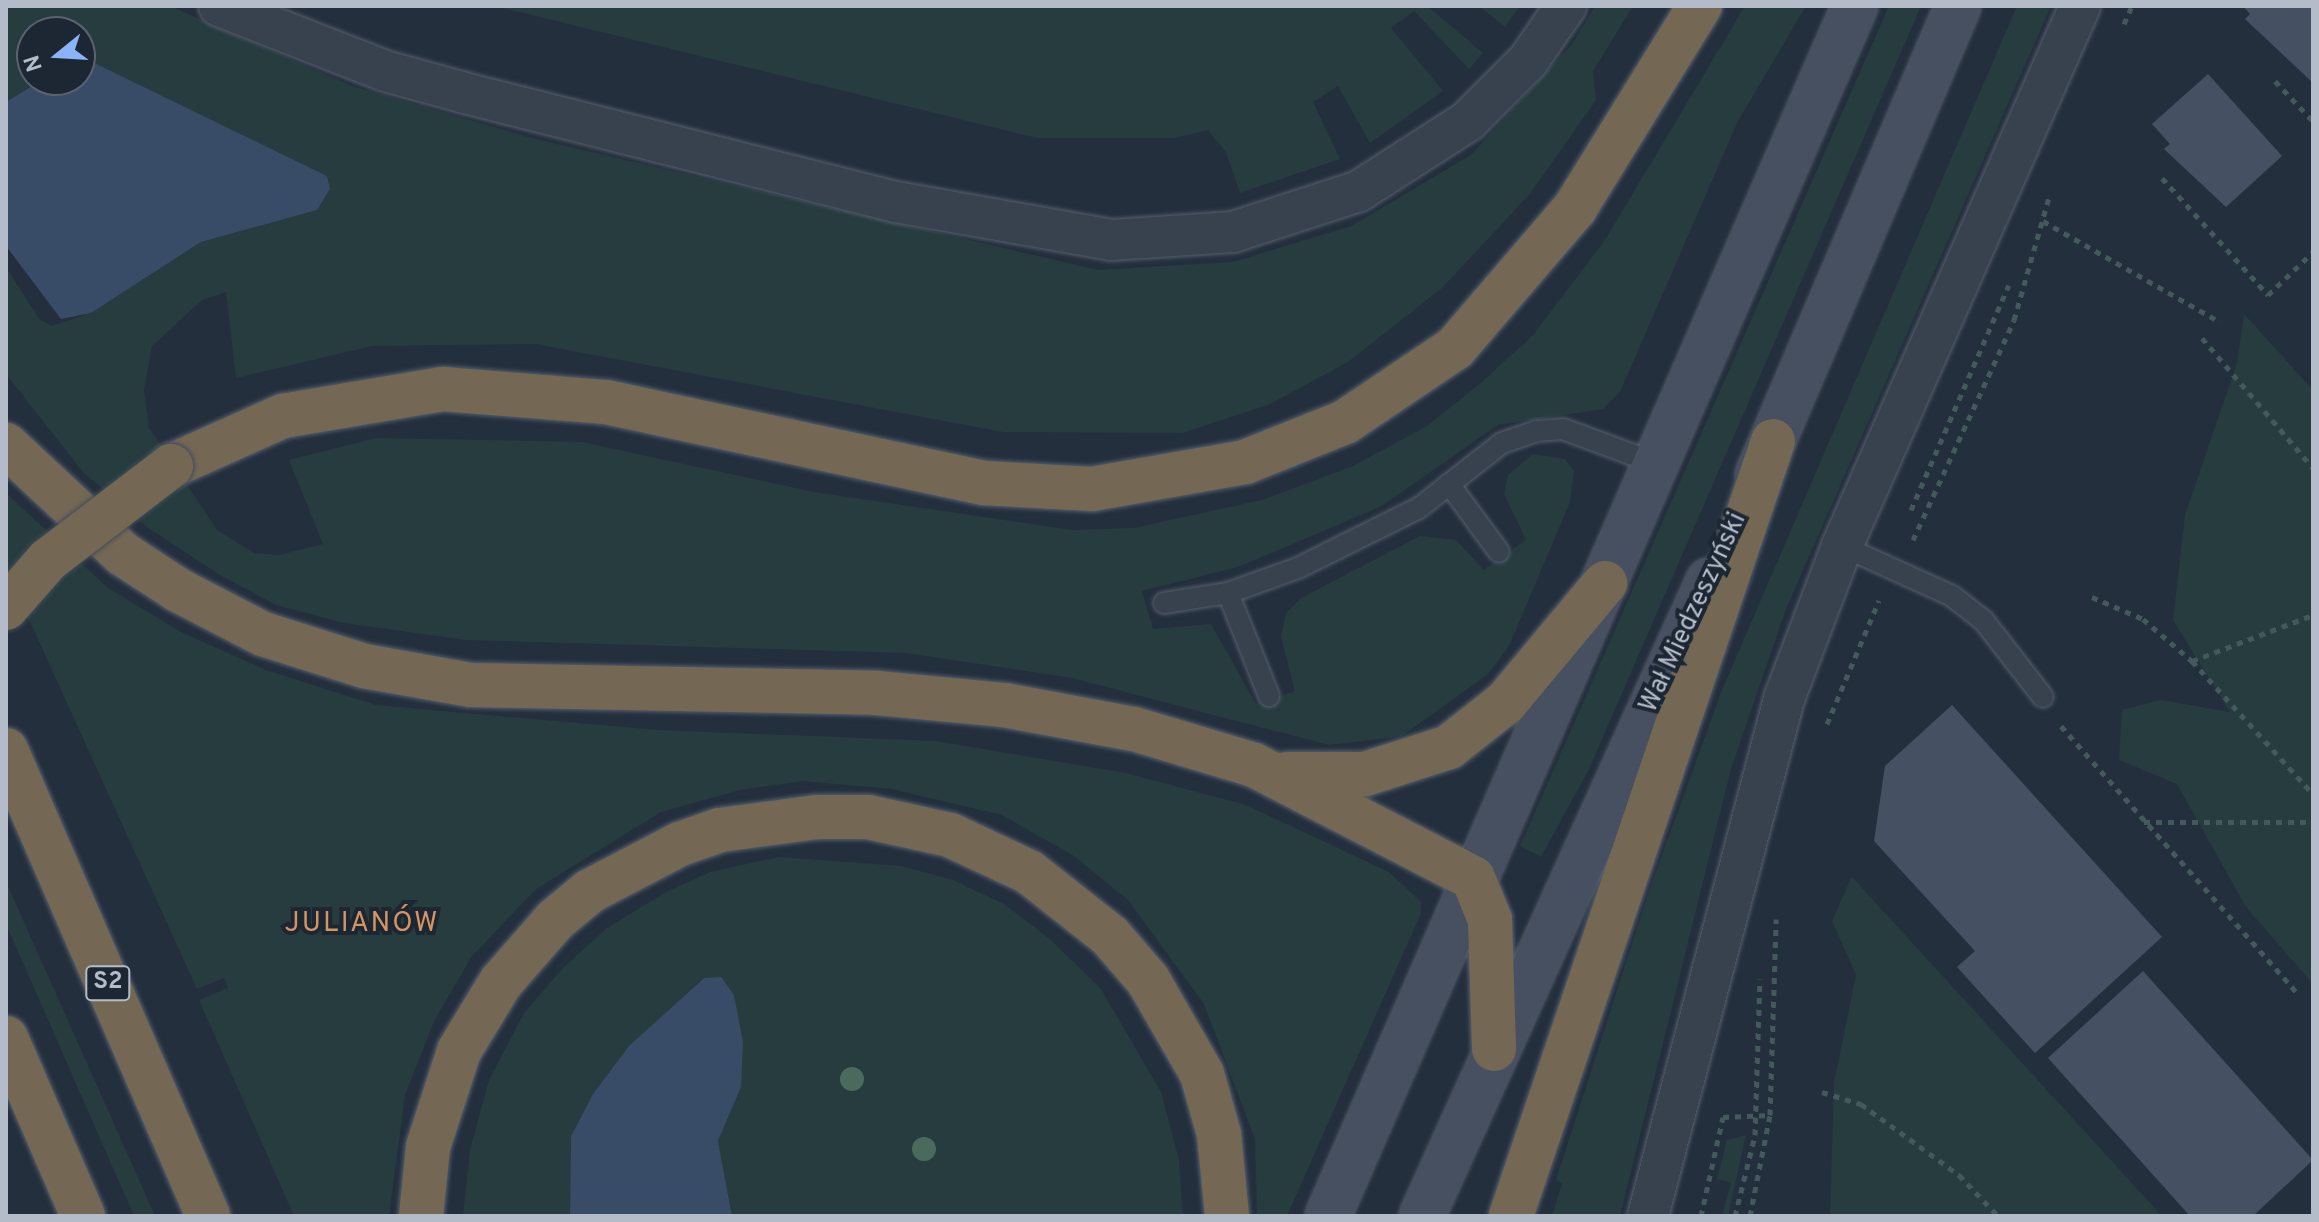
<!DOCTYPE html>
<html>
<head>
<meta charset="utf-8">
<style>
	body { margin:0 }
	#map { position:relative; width:2319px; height:1222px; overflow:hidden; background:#242f3e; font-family:Overpass,sans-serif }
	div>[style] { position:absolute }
	.green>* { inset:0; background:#263c3f }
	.water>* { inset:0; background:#394c67 }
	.building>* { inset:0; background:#455162 }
	.path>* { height:5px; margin-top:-2.5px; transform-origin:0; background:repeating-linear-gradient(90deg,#44595c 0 6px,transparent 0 12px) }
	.roads { filter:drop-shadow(0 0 2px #565f6c) drop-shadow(0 0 2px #565f6c) }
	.lane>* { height:20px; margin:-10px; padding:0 10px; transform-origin:10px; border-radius:10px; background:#38414e }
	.street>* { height:40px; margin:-20px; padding:0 20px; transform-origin:20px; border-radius:20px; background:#38414e }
	.secondary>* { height:44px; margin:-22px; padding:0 22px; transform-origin:22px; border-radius:22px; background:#465061 }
	.highway>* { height:44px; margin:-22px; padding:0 22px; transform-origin:22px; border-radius:22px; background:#746855 }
	.bridges { filter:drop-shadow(0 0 2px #434c59) drop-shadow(0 0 2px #434c59) }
	.highway-bridge>* { height:44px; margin:-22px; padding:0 22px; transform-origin:22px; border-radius:22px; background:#746855 }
	.trees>* { width:24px; height:24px; margin:-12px; border-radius:50%; background:#4b6a5d }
	span { translate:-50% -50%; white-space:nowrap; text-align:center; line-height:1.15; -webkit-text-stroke:8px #1d2633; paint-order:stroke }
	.shield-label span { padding:2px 6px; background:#1d2633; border:2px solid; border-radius:6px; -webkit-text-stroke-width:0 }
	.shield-label { font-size:24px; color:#b4bcc9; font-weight:700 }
	.street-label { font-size:26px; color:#b4bcc9 }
	.neighbourhood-label { font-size:28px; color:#d59563; letter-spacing:2px }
	.frame { position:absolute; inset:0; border:8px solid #b4bcc9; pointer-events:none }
	.north { position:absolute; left:16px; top:16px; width:80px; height:80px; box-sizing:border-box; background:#1d2633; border:2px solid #59626f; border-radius:50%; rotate:252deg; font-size:22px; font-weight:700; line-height:32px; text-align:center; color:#b4bcc9 }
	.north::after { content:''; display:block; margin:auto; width:28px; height:36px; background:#8ab4f8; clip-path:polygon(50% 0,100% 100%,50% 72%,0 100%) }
</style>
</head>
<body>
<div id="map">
	<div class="green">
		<i style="clip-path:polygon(6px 6px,170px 6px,352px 86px,536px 139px,1098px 270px,1233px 262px,1351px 226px,1471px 155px,1572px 44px,1595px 6px,1633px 6px,1593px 71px,1596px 100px,1529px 195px,1442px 288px,1348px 362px,1268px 405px,1182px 433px,1003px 432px,535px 344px,372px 346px,236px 378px,226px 292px,202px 300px,152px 346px,144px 390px,149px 428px,217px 530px,254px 553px,279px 555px,323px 544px,289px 460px,376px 438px,582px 442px,814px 492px,1072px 530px,1134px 528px,1262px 500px,1353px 466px,1427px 426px,1482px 382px,1533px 335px,1605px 240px,1745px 6px,1806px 6px,1738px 121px,1620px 392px,1603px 409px,1498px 425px,1380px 507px,1238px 567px,1142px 591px,1153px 629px,1211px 624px,1256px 704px,1295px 691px,1281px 637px,1286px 613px,1301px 598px,1420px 536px,1456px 540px,1484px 570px,1526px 540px,1504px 494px,1508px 475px,1533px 454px,1565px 459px,1574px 471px,1570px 502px,1509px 646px,1488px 674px,1402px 736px,1329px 745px,1072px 678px,906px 653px,466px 640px,344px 623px,276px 605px,220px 575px,147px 527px,83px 472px,6px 374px,6px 267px,40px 320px,52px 326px,91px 313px,201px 242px,317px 210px,330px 189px,327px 176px,80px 56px,80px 32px,32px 32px,32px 80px,42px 80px,6px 102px)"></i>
		<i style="clip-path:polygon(495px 6px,1427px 6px,1483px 53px,1469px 69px,1414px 11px,1391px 28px,1443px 91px,1370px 143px,1338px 86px,1313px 102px,1340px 159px,1240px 193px,1226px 152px,1208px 130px,1174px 138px,1037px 138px)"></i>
		<i style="clip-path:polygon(1479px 6px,1520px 6px,1505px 27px)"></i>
		<i style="clip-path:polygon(1889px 6px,1921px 6px,1589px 769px,1541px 857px,1520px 846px)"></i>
		<i style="clip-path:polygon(2017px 6px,2051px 6px,1786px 609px,1731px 769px,1620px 1216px,1552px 1216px,1562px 1183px,1556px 1180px,1649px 891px,1722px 690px)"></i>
		<i style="clip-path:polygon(2244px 314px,2313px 390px,2313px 984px,2246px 907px,2177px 784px,2119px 760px,2122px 710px,2161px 700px,2230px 712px,2173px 620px,2185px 515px,2237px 363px)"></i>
		<i style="clip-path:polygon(6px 493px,108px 588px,181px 632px,266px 670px,376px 705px,658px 730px,936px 741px,1126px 773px,1246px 805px,1389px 872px,1421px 902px,1421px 913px,1287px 1216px,1257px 1216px,1255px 1139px,1204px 1004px,1128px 900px,1074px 856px,1002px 815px,892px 789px,803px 781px,740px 790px,661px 812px,536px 889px,472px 956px,435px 1019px,405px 1095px,389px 1216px,294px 1216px,199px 1000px,228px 988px,224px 978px,197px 989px,6px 569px)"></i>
		<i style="clip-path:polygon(779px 857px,901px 866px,953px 880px,1004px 904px,1050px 939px,1101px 989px,1161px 1092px,1179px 1160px,1183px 1216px,732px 1216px,718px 1141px,741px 1087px,703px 978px,630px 1046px,593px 1094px,571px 1136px,570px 1216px,463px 1216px,470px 1150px,489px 1080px,524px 1013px,565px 966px,607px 928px,668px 891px,710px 872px)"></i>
		<i style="clip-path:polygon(1852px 876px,1852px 877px,2162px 1216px,1830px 1216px,1834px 1083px,1856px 975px,1832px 921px)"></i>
		<i style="clip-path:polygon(6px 882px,16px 904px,155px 1216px,134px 1216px,6px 924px)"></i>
		<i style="clip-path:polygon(1746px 1135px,1728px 1216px,1722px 1216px,1731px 1183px,1717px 1179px,1727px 1140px)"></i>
	</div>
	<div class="water">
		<i style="clip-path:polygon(80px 56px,327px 176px,330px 189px,317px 210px,201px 242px,91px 313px,61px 319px,6px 246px,6px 102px,42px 80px,80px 80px)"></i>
		<i style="clip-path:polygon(721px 977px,734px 995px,743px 1042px,741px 1087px,718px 1141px,732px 1216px,570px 1216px,571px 1136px,593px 1094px,629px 1046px,704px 978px)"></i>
	</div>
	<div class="building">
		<i style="clip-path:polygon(2243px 6px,2313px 6px,2313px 83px,2245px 19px,2250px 14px)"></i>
		<i style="clip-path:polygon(2208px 74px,2282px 156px,2226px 207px,2164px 149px,2170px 144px,2152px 124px)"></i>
		<i style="clip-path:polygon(1952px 705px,2162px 937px,2035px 1053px,1957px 967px,1975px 951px,1874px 841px,1885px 766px)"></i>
		<i style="clip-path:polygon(2143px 971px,2313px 1160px,2253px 1216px,2190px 1216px,2048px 1058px)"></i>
	</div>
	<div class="path">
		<i style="left:2124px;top:24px;width:20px;rotate:-66deg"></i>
		<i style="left:2275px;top:81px;width:55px;rotate:46.5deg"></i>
		<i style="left:2162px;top:178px;width:158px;rotate:47.8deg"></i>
		<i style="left:2268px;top:295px;width:62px;rotate:-43.7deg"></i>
		<i style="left:2043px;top:221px;width:204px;rotate:29.7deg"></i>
		<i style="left:2202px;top:338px;width:171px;rotate:49.5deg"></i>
		<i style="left:1911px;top:510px;width:245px;rotate:-66.5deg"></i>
		<i style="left:1913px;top:540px;width:242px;rotate:-65.3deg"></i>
		<i style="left:2014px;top:320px;width:131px;rotate:-74.1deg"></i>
		<i style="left:2092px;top:597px;width:56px;rotate:23.3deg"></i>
		<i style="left:2143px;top:619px;width:65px;rotate:40.6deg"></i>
		<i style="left:2192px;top:661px;width:180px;rotate:47.7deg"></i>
		<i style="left:2192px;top:661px;width:129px;rotate:-20.8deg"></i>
		<i style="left:1827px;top:724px;width:134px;rotate:-67.2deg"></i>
		<i style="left:2061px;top:726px;width:355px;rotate:48.5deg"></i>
		<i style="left:2144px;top:822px;width:169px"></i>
		<i style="left:1822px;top:1092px;width:41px;rotate:17.1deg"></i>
		<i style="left:1861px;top:1104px;width:121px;rotate:35.9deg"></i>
		<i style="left:1959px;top:1175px;width:57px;rotate:46.4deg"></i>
		<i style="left:1701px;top:1216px;width:101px;rotate:-77.5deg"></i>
		<i style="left:1723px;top:1117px;width:47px;rotate:-2.4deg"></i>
		<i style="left:1735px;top:1216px;width:83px;rotate:-76.1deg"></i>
		<i style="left:1755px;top:1135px;width:156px;rotate:-88.2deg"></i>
		<i style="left:1750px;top:1216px;width:103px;rotate:-78.8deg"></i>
		<i style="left:1770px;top:1115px;width:196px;rotate:-88.2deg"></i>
	</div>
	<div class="roads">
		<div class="lane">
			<i style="left:1449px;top:484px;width:84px;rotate:53.7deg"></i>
			<i style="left:1842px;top:546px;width:121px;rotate:24.4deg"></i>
			<i style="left:1952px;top:596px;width:41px;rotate:38deg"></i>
			<i style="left:1984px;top:621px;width:96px;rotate:52.2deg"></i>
			<i style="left:1228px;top:593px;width:111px;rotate:68.3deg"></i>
			<i style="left:1164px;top:603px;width:65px;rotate:-8.9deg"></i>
			<i style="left:1228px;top:593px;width:74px;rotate:-19.7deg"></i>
			<i style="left:1298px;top:568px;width:135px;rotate:-26.4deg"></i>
			<i style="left:1419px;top:508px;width:105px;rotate:-38.1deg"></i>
			<i style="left:1502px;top:443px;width:36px;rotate:-19deg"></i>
			<i style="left:1536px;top:431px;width:27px;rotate:-4deg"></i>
			<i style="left:1563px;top:429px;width:98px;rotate:20.3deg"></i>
		</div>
		<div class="street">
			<i style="left:219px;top:6px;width:178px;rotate:21.4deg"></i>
			<i style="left:385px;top:71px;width:83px;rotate:15.4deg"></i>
			<i style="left:465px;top:93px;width:445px;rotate:14.2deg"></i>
			<i style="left:896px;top:202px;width:219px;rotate:10deg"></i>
			<i style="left:1112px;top:240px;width:121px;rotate:-3.8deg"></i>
			<i style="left:1233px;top:232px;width:133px;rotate:-18deg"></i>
			<i style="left:1359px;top:191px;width:130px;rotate:-32.7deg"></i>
			<i style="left:1468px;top:121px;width:85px;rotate:-45deg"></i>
			<i style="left:1528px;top:61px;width:67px;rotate:-55.4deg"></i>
			<i style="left:1648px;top:1216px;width:535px;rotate:-75.26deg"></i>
			<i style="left:1784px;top:699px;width:164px;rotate:-69.2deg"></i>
			<i style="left:1842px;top:546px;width:590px;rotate:-66.21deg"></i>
		</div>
		<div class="secondary">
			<i style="left:1758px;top:475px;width:510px;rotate:-66.9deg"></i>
			<i style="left:1328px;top:1216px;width:1320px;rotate:-66.47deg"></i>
			<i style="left:1422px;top:1216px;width:697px;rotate:-65.68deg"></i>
		</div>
		<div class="highway">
			<i style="left:6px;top:445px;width:160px;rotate:43deg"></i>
			<i style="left:123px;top:554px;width:66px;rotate:33.2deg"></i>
			<i style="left:178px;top:590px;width:96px;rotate:27.4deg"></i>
			<i style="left:263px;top:634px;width:106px;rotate:17.6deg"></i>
			<i style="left:364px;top:666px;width:109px;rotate:10.1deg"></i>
			<i style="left:471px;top:685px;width:406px;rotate:1.1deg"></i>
			<i style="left:877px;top:693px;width:128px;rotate:5.4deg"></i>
			<i style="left:1004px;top:705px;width:132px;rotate:10.5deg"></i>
			<i style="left:1134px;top:729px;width:125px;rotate:16.7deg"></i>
			<i style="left:1254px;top:765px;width:246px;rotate:27.3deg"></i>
			<i style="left:1473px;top:878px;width:45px;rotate:68deg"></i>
			<i style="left:1490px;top:920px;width:129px;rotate:88.2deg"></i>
			<i style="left:171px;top:466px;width:123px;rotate:-24.1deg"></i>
			<i style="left:283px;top:416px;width:162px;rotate:-9.6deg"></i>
			<i style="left:443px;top:389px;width:164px;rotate:4.6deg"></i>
			<i style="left:606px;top:402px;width:387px;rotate:12.1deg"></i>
			<i style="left:984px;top:483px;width:108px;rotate:3.2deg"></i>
			<i style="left:1092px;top:489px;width:155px;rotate:-10deg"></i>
			<i style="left:1245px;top:462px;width:108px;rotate:-21.8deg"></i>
			<i style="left:1345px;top:422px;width:133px;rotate:-33.9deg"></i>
			<i style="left:1455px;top:348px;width:184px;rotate:-49.4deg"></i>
			<i style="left:1575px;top:208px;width:238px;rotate:-58.3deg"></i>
			<i style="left:6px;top:750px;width:508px;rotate:66.56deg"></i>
			<i style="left:1287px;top:774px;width:78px"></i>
			<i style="left:1365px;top:774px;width:88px;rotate:-17.8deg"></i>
			<i style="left:1449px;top:747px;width:73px;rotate:-38.3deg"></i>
			<i style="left:1506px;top:702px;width:155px;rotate:-50.2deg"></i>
			<i style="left:6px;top:1038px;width:194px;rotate:66.6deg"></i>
			<i style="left:421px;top:1216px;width:69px;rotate:-84.2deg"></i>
			<i style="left:428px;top:1147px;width:101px;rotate:-72.1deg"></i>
			<i style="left:459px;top:1051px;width:81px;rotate:-58.7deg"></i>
			<i style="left:501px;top:982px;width:82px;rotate:-48.9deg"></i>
			<i style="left:555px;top:920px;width:45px;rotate:-39.6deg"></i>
			<i style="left:590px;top:891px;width:102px;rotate:-27.6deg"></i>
			<i style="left:680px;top:844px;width:42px;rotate:-19.3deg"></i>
			<i style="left:720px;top:830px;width:98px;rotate:-7.6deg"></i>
			<i style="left:817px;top:817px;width:51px"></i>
			<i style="left:868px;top:817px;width:84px;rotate:12.4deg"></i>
			<i style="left:950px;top:835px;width:87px;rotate:25.1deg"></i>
			<i style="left:1029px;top:872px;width:103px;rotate:38.3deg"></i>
			<i style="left:1110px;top:936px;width:58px;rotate:49.2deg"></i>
			<i style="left:1148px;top:980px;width:108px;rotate:60.1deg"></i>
			<i style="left:1202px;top:1074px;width:62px;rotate:74.2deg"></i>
			<i style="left:1219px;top:1134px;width:82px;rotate:84.4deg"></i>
			<i style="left:1511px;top:1216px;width:818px;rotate:-71.32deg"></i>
		</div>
	</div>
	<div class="bridges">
		<div class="highway-bridge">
			<i style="left:6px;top:608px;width:64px;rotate:-48.8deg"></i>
			<i style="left:48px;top:560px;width:155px;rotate:-37.4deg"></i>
		</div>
	</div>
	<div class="trees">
		<i style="left:852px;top:1079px"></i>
		<i style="left:924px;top:1149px"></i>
	</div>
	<div class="shield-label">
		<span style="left:108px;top:983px">S2</span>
	</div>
	<div class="street-label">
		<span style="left:1694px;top:613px;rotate:-65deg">Wał Miedzeszyński</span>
	</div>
	<div class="neighbourhood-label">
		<span style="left:362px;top:924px">JULIANÓW</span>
	</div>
	<div class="frame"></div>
	<div class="north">N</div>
</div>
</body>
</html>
